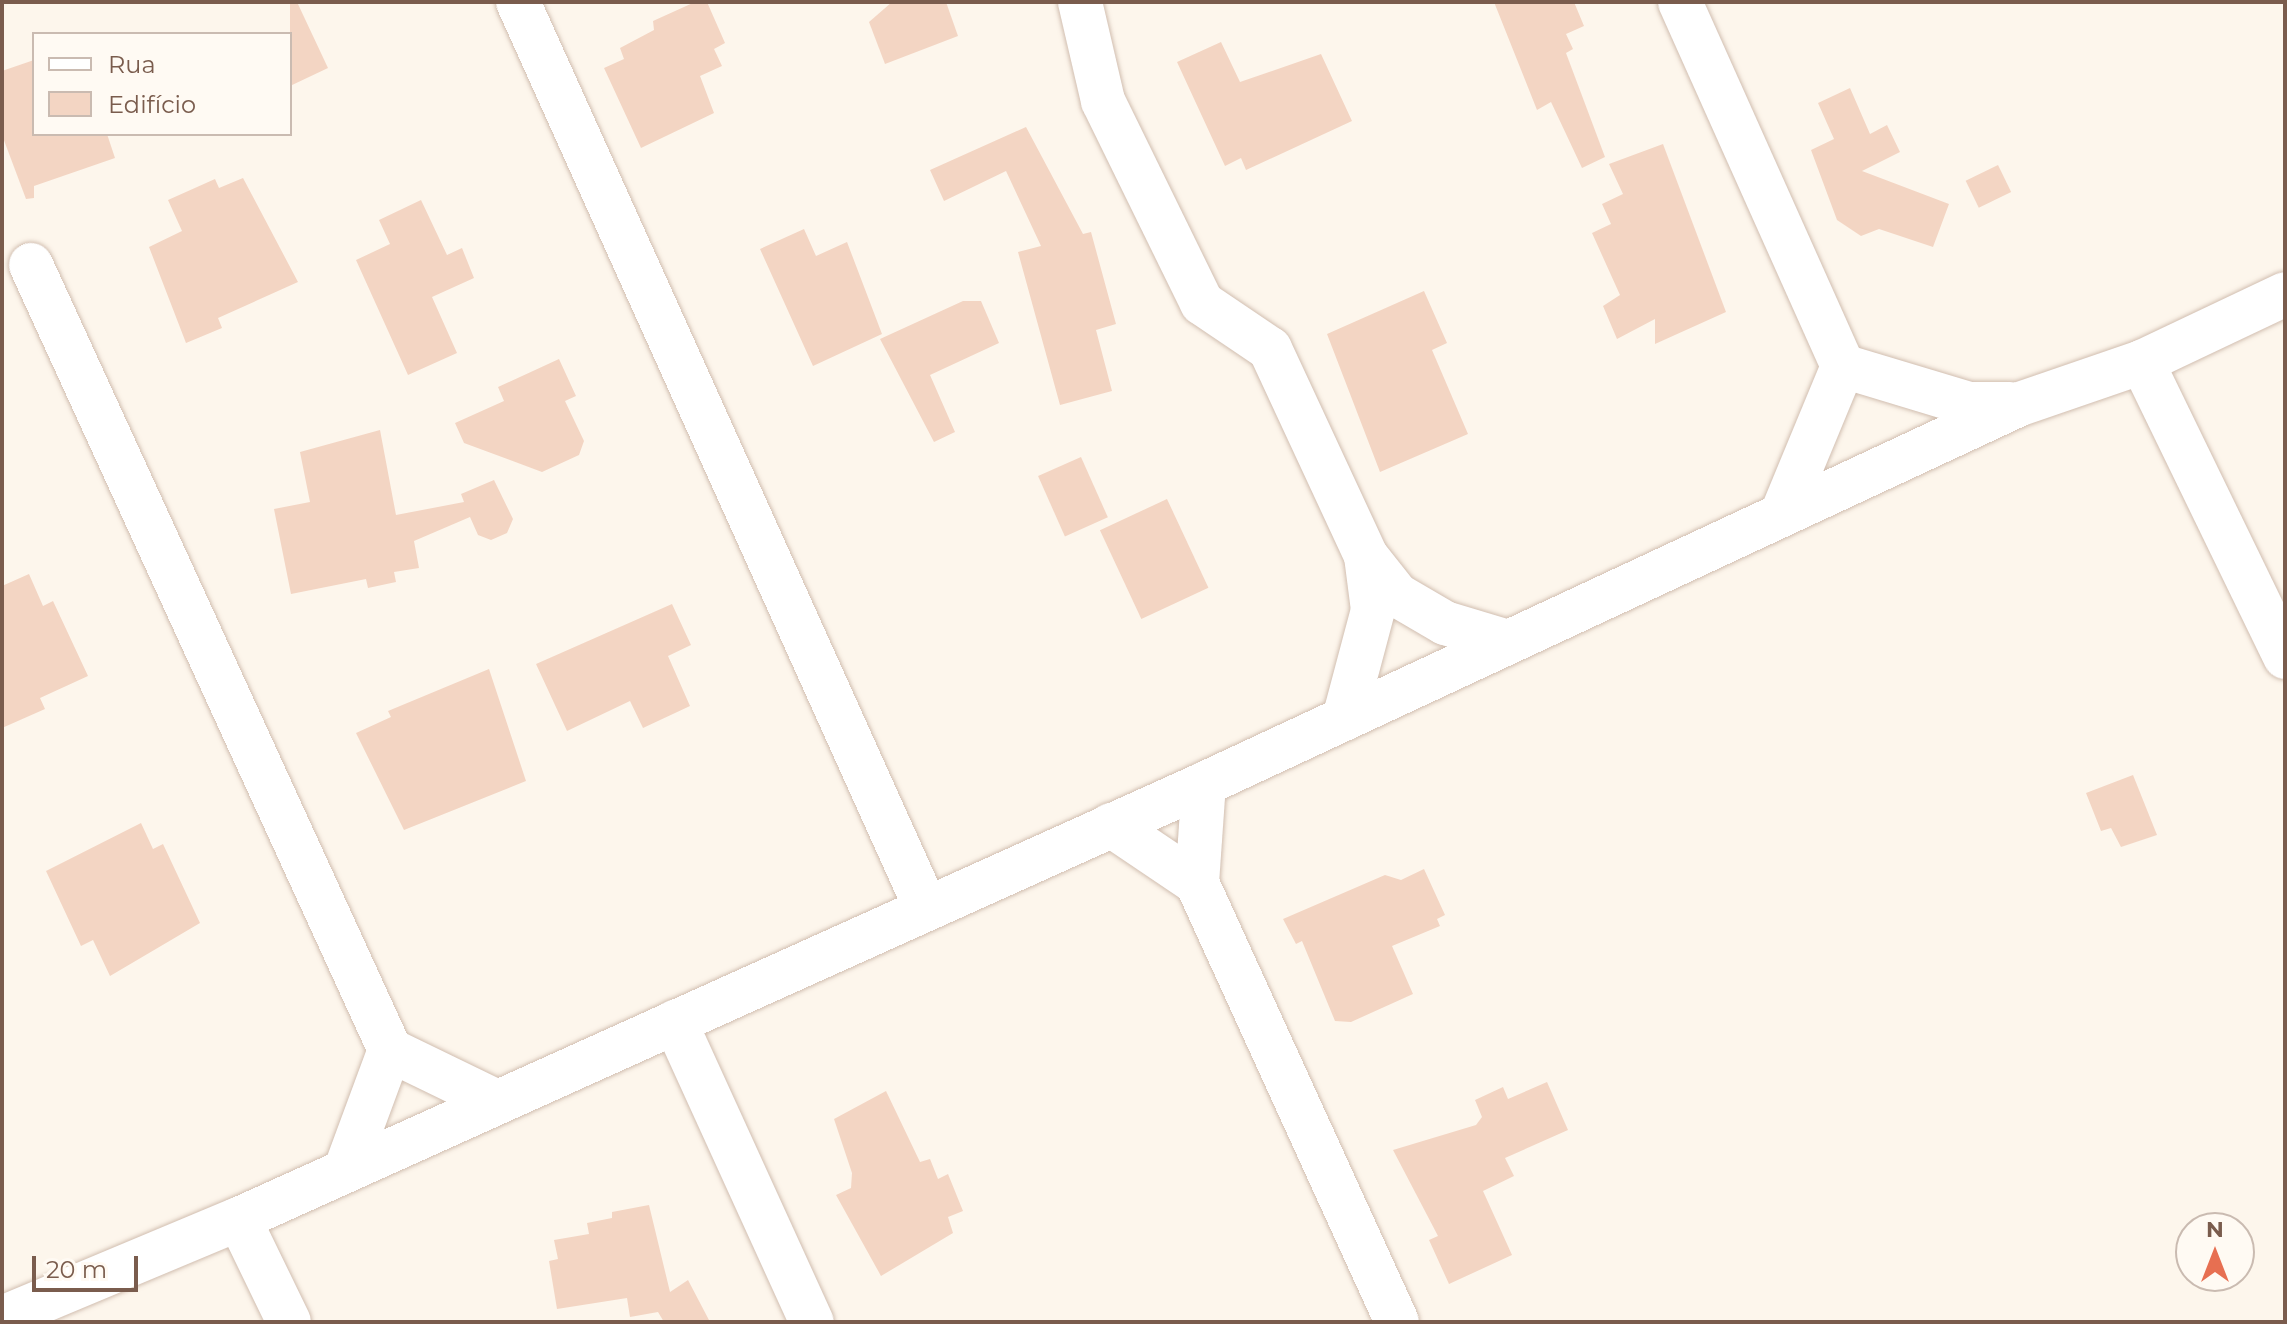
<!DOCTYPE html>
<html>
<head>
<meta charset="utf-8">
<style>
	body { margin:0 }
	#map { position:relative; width:2287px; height:1324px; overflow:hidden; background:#fdf6ec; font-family:Montserrat,sans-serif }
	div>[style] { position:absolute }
	.building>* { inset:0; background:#f3d5c3; transform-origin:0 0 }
	.roads { filter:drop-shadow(0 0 2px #d1beb0) drop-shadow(0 0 2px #d1beb0) }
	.minor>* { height:44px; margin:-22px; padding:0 22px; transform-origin:22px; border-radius:22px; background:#fff }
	span { translate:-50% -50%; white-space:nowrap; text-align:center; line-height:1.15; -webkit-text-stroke:6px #fffaf3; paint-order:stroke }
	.frame { position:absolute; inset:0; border:4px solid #7a5c4d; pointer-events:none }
	.legend { position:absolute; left:32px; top:32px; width:260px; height:104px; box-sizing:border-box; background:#fffaf3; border:2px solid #cabbb1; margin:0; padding:10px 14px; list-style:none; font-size:24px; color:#7a5c4d }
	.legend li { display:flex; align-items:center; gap:16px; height:40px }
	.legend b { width:40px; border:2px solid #cabbb1 }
	.north { position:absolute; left:2175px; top:1212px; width:80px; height:80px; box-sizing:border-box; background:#fffaf3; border:2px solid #cabbb1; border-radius:50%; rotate:0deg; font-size:22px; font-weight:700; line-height:32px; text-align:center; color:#7a5c4d }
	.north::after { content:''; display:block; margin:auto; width:28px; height:36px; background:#e76f51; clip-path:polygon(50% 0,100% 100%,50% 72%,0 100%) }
	.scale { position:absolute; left:32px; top:1256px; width:106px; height:36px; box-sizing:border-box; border:4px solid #7a5c4d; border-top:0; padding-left:10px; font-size:24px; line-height:28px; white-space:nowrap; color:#7a5c4d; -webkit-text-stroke:6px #fffaf3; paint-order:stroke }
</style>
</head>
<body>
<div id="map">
	<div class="building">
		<i style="clip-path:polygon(290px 2px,297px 2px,328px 68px,290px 86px)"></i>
		<i style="clip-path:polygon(695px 2px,707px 2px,725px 43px,714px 49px,722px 66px,700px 76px,714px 113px,641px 148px,604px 68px,624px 59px,620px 48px,654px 30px,653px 21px)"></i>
		<i style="clip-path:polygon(892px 2px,946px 2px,958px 36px,885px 64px,869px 22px)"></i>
		<i style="clip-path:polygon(1494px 2px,1574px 2px,1584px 26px,1566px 34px,1573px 49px,1566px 53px,1605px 157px,1582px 168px,1551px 102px,1537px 110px)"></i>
		<i style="clip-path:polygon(1221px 42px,1240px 82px,1321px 54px,1352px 121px,1246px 170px,1241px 158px,1225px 166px,1177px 62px)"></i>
		<i style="clip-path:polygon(34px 60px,34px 134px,107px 134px,115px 158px,34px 186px,34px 198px,26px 199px,2px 135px,2px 71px)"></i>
		<i style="clip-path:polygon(1850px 88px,1870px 134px,1887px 125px,1900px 152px,1862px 171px,1949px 204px,1933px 247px,1879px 229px,1861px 236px,1837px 220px,1811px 150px,1834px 139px,1818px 103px)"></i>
		<i style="clip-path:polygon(1026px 127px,1083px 234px,1091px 232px,1116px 324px,1096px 330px,1112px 391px,1060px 405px,1018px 252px,1041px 246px,1006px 171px,944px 201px,930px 170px)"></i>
		<i style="clip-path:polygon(1663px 144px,1726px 312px,1655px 344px,1655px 319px,1617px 339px,1603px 306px,1620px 295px,1592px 233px,1611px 224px,1602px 204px,1623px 194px,1609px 164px)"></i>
		<i style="left:1998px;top:165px;width:30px;height:36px;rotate:64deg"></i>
		<i style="clip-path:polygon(243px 178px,298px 282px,218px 318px,222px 328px,186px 343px,149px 247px,182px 231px,168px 200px,215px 179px,219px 188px)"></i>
		<i style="clip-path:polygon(421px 200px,447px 255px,462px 248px,474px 278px,432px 297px,457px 353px,408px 375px,356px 260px,390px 244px,379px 220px)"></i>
		<i style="clip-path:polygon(804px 229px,816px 256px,847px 242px,882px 334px,813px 366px,760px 249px)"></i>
		<i style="clip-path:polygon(1424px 291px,1447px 343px,1432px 350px,1468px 434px,1380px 472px,1327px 334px)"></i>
		<i style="clip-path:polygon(963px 301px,981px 301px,999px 343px,930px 375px,955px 432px,934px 442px,880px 339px)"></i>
		<i style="clip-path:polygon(559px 359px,576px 396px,565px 401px,584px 441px,579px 455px,542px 472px,464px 443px,455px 423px,504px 401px,498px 387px)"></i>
		<i style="clip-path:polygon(380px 430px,396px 515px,464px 502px,461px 494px,494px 480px,513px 519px,507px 533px,491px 540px,478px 535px,470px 517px,414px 541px,419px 568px,394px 572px,396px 582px,368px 588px,366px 579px,291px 594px,274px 509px,310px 502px,300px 452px)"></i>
		<i style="left:1081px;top:457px;width:66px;height:47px;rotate:66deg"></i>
		<i style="left:1167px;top:499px;width:98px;height:74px;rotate:65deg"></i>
		<i style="clip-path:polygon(29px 574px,43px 606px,53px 601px,88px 676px,40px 698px,45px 709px,2px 728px,2px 586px)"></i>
		<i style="clip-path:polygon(672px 604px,691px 645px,668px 656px,690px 706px,643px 728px,630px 701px,567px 731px,536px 664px)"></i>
		<i style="clip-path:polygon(489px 669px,526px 781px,404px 830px,356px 733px,391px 717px,388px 711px)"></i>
		<i style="clip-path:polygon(2133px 775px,2157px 835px,2121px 847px,2111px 828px,2101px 831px,2086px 793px)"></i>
		<i style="clip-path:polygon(141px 823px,153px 849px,163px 844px,200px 923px,110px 976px,93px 940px,81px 946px,46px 871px)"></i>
		<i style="clip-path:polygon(1424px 869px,1445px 915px,1437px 919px,1440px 926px,1392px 946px,1413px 994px,1351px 1022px,1335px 1021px,1302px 941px,1296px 944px,1283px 919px,1385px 875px,1401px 880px)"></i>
		<i style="clip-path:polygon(1547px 1082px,1568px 1130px,1505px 1158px,1514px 1176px,1483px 1191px,1512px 1255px,1449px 1284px,1429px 1240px,1438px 1236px,1393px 1150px,1476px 1125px,1482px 1117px,1475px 1100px,1503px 1087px,1508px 1099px)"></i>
		<i style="clip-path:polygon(886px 1091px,920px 1162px,930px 1159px,938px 1179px,948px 1174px,963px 1211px,948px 1217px,953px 1233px,881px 1276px,836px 1195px,851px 1188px,852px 1173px,834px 1119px)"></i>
		<i style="clip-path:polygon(649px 1205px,670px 1292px,688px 1280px,710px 1322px,664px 1322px,658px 1312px,630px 1317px,627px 1298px,557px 1309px,549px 1261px,558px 1259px,554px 1240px,589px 1234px,587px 1223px,612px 1218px,612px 1212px)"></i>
	</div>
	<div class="roads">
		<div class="minor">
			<i style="left:518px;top:2px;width:994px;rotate:65.76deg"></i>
			<i style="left:1080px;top:2px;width:102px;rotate:76.9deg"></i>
			<i style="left:1103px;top:101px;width:225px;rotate:63.9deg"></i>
			<i style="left:1202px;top:303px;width:82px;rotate:34.1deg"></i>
			<i style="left:1270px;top:349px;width:228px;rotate:65.1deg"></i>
			<i style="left:1366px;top:556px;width:50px;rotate:51.5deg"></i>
			<i style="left:1397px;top:595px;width:56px;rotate:30.3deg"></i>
			<i style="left:1445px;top:623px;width:66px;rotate:16.8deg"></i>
			<i style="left:1680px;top:2px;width:399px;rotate:65.9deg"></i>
			<i style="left:1843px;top:366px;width:132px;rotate:16.8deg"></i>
			<i style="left:1969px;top:404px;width:41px"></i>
			<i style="left:31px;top:265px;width:863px;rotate:65.42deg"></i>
			<i style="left:390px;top:1050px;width:114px;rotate:25.9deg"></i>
			<i style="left:2142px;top:362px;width:328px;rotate:64.1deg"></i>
			<i style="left:1783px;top:511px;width:157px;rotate:-67.5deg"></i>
			<i style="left:1344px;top:719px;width:113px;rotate:-75.1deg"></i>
			<i style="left:1373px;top:610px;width:54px;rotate:-97.4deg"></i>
			<i style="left:1111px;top:825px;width:104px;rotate:34deg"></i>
			<i style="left:1197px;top:883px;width:482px;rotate:65.5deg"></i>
			<i style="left:1197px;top:883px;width:99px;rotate:-86deg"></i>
			<i style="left:675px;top:1022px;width:330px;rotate:65.5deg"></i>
			<i style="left:347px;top:1166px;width:124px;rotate:-69.7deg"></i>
			<i style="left:239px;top:1219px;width:114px;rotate:64.1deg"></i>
			<i style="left:2px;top:1318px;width:257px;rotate:-22.7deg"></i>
			<i style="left:239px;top:1219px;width:1059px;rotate:-24.26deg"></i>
			<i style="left:1204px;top:784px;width:900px;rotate:-24.97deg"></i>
			<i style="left:2020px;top:404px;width:129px;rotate:-19deg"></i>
			<i style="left:2142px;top:362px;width:158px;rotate:-25.4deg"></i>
		</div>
	</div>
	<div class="frame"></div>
	<ul class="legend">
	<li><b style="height:10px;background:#fff"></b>Rua</li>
	<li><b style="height:22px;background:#f3d5c3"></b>Edifício</li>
	</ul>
	<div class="north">N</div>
	<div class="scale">20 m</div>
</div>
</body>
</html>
